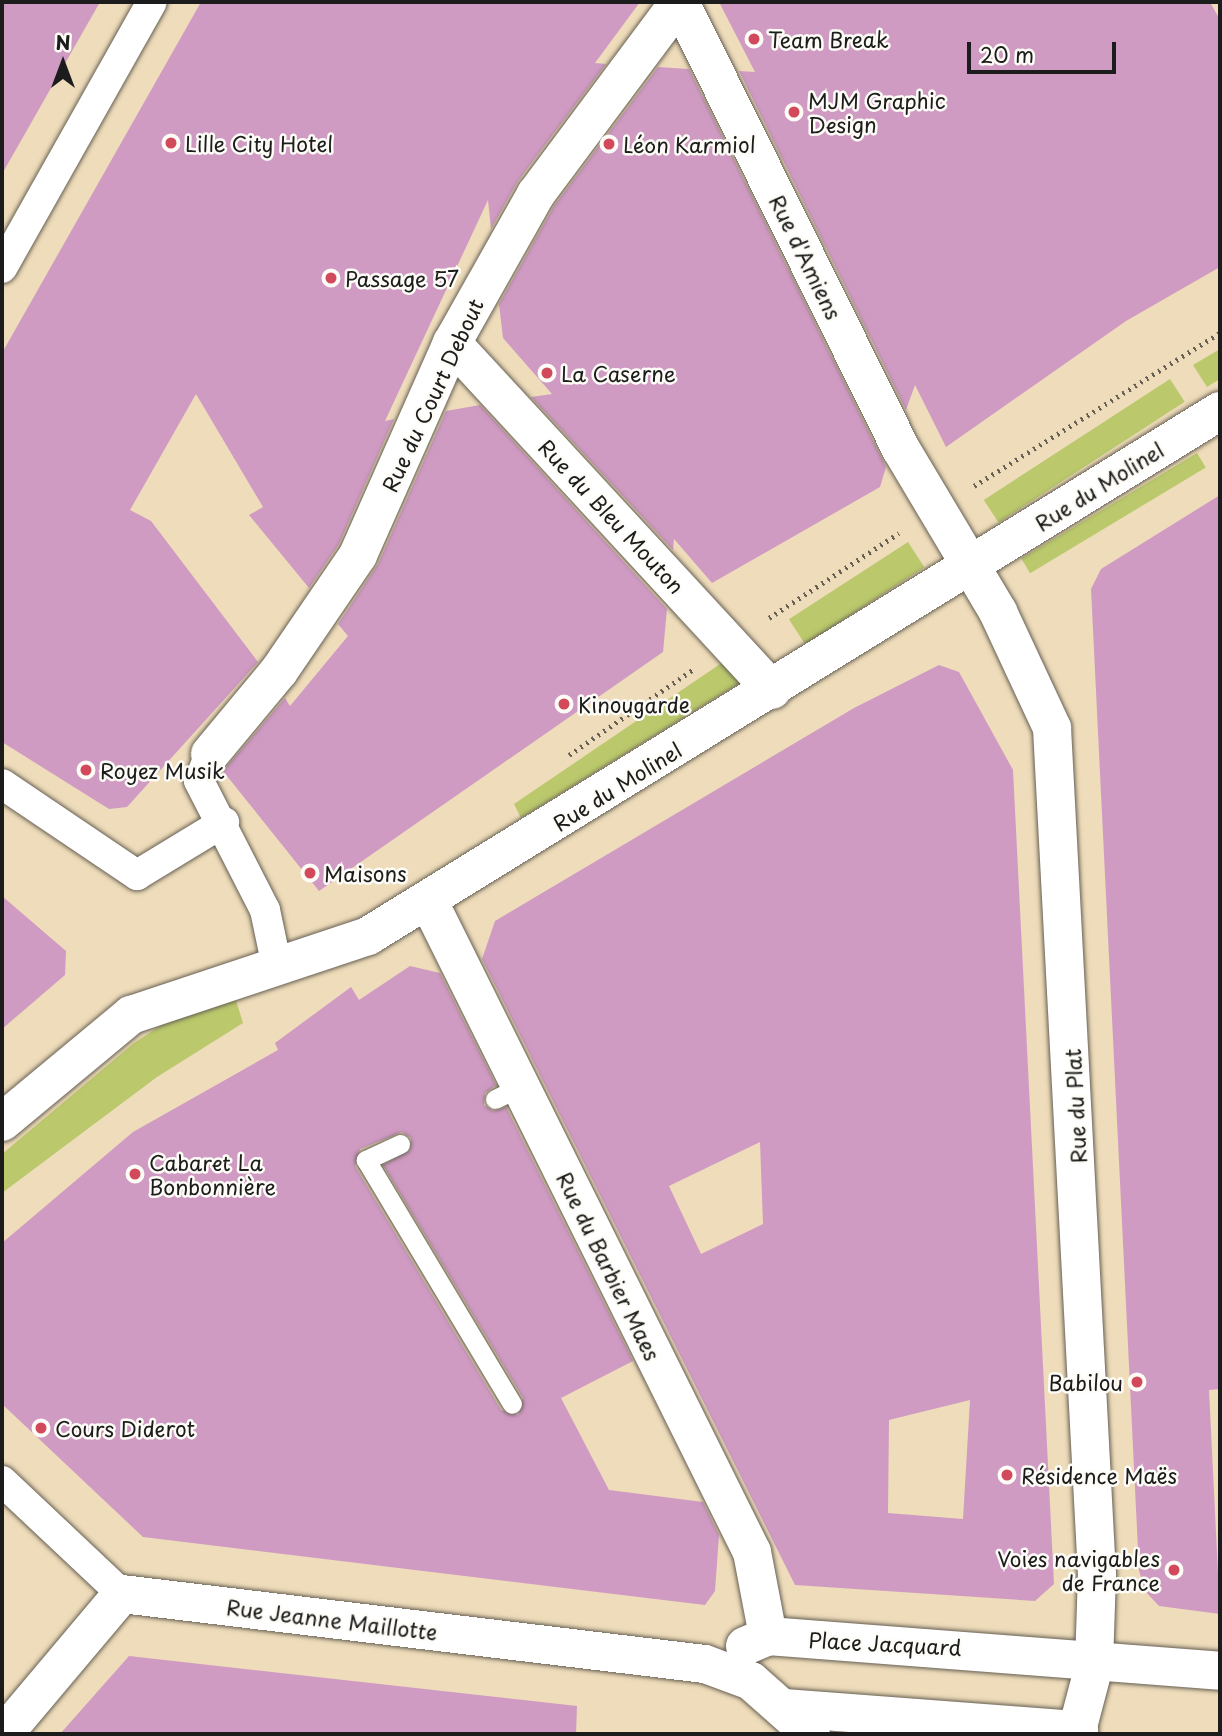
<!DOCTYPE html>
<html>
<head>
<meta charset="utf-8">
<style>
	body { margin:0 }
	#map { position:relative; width:1222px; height:1736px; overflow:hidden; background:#eedcba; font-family:"Playpen Sans",sans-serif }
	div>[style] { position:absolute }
	.green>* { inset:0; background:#bbc96c; transform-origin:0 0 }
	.building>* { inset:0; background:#d09bc3 }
	.path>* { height:4.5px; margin-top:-2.25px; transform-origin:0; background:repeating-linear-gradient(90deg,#665f53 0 2px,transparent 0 7px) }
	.roads { filter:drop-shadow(0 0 2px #665f53) drop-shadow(0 0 2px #665f53) }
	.service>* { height:19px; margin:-9.5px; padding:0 9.5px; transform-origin:9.5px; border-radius:9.5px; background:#fff }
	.pedestrian>* { height:30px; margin:-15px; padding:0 15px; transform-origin:15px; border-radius:15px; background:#fff }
	.minor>* { height:38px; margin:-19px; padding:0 19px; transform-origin:19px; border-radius:19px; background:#fff }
	.tertiary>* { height:38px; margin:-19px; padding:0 19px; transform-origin:19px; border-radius:19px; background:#fff }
	.dots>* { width:19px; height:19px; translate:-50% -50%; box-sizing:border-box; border:4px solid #fdfcf7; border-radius:50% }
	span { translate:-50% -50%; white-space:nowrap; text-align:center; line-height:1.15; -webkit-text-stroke:5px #fdfcf7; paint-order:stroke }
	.poi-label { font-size:21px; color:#1c1c1c }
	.left { translate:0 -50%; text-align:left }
	.right { translate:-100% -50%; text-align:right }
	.street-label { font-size:21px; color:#1c1c1c }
	.frame { position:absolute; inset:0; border:4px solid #1c1c1c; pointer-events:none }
	.north { position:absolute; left:28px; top:28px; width:70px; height:70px; -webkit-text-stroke:5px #fdfcf7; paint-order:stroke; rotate:0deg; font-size:19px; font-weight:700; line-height:28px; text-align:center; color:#1c1c1c }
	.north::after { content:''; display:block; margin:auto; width:24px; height:32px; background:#1c1c1c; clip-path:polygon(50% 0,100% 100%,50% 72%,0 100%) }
	.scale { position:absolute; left:967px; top:42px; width:149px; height:32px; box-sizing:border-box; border:4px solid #1c1c1c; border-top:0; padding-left:9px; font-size:21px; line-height:24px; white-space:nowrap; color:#1c1c1c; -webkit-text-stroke:5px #fdfcf7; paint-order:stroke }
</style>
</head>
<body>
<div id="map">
	<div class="green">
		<i style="clip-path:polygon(1220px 349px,1220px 379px,1207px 387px,1193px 365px)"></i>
		<i style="left:1170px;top:379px;width:27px;height:222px;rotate:57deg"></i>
		<i style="left:1197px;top:453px;width:17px;height:205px;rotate:59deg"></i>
		<i style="left:908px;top:542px;width:30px;height:142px;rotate:57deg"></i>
		<i style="clip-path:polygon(729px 658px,743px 681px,521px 818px,514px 804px)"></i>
		<i style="clip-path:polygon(235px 997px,243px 1023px,157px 1077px,2px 1193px,2px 1154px,134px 1043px,174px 1017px)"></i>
	</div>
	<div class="building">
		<i style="clip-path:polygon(2px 2px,100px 2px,2px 174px)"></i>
		<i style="clip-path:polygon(201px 2px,640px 2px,595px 63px,606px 64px,518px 181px,491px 229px,488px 200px,385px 421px,394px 419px,339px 544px,309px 588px,249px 515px,263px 507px,196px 394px,130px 510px,151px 521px,258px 662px,127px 807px,109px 809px,2px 742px,2px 353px)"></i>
		<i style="clip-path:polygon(719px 2px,1210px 2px,1220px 20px,1220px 267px,1126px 321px,946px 447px,915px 385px,906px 410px,739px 71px,755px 72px)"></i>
		<i style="clip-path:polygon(658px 67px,689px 69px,886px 467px,880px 487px,712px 583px,674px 539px,673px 550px,531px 397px,552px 394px,503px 338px,499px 304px,554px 206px)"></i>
		<i style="clip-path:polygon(480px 405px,667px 609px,663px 652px,319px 891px,223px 771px,285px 698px,290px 706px,348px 636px,338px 624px,378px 564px,446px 411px)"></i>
		<i style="clip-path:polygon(1220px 495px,1220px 1389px,1209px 1390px,1220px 1614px,1159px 1606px,1144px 1590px,1139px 1570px,1091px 589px,1101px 569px)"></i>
		<i style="clip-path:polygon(evenodd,939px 665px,959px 672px,1013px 770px,1054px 1584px,1035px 1601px,795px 1585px,482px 959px,495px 921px,854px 708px,939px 665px,760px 1142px,763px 1224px,701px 1254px,669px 1186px,760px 1142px,939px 665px,970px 1400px,963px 1519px,888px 1513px,889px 1420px,970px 1400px)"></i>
		<i style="clip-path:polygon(2px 896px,66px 951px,65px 975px,2px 1029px)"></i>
		<i style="clip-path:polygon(evenodd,410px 966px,440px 973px,496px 1085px,485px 1093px,484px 1105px,493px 1111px,506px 1107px,633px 1361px,561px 1398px,609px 1490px,703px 1502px,719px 1535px,715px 1591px,705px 1605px,143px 1537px,2px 1404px,2px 1243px,133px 1132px,278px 1050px,275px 1043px,351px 987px,359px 1000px,410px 966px,402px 1132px,411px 1138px,410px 1150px,383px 1165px,523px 1398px,518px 1415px,501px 1410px,355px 1166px,360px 1149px,402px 1132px)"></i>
		<i style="clip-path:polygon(129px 1656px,577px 1706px,576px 1734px,60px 1734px)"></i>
	</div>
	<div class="path">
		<i style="left:974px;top:486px;width:290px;rotate:-31.9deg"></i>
		<i style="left:769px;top:618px;width:155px;rotate:-33.2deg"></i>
		<i style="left:569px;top:755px;width:150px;rotate:-34.6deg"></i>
	</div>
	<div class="roads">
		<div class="service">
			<i style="left:495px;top:1099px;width:28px;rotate:-26deg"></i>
			<i style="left:400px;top:1144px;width:38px;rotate:155deg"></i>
			<i style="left:366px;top:1160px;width:284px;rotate:59.1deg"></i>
		</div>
		<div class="pedestrian">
			<i style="left:2px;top:268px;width:305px;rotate:-60.6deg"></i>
			<i style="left:210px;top:754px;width:29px;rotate:112deg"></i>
			<i style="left:199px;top:781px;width:145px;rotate:62.9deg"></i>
			<i style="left:265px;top:910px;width:58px;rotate:78.1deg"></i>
			<i style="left:2px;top:784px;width:163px;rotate:34deg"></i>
			<i style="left:137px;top:875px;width:102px;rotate:-31.3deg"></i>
			<i style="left:2px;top:1481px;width:165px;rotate:43.3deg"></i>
		</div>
		<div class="minor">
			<i style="left:680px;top:2px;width:499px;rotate:63.7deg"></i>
			<i style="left:901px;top:449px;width:190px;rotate:59.2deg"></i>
			<i style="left:998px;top:612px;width:128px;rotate:65deg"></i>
			<i style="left:1052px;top:728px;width:847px;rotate:86.96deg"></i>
			<i style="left:1097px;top:1574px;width:92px;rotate:91.9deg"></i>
			<i style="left:1094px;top:1666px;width:70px;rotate:104.8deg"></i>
			<i style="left:452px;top:343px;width:472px;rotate:47.3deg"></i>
			<i style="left:210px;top:754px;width:108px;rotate:-50.3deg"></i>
			<i style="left:279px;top:671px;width:140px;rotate:-55.7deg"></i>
			<i style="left:358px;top:555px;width:232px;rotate:-66.1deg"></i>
			<i style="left:452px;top:343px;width:171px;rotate:-60.6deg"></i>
			<i style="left:536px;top:194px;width:239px;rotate:-53.3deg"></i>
			<i style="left:429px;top:902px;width:726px;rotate:63.58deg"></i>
			<i style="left:752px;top:1552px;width:86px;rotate:79.2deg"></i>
			<i style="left:745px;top:1646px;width:25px;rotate:-23deg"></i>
			<i style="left:768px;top:1636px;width:453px;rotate:4.4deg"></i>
			<i style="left:784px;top:1708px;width:296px;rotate:4.3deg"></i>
			<i style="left:4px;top:1734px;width:183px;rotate:-49.9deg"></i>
			<i style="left:122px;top:1594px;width:587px;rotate:6.85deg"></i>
			<i style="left:705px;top:1664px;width:49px;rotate:20.3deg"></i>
			<i style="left:751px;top:1681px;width:80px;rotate:41.5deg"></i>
		</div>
		<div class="tertiary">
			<i style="left:2px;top:1122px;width:168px;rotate:-39.7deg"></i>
			<i style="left:131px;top:1015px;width:250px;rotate:-18.4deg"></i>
			<i style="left:368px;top:936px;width:1001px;rotate:-31.64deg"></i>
		</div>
	</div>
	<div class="dots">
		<i style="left:754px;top:39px;background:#d1495b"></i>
		<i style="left:794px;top:112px;background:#d1495b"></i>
		<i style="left:171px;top:143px;background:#d1495b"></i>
		<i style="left:609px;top:144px;background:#d1495b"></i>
		<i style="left:331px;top:278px;background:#d1495b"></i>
		<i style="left:547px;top:373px;background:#d1495b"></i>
		<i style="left:564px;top:704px;background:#d1495b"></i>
		<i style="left:86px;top:770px;background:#d1495b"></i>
		<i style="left:310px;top:873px;background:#d1495b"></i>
		<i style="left:135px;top:1174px;background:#d1495b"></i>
		<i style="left:1137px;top:1382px;background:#d1495b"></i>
		<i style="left:41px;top:1428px;background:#d1495b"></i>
		<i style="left:1007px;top:1475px;background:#d1495b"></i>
		<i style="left:1174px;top:1570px;background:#d1495b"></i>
	</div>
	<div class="poi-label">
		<span class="left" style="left:768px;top:39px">Team Break</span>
		<span class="left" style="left:808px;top:112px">MJM Graphic<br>Design</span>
		<span class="left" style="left:185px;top:143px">Lille City Hotel</span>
		<span class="left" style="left:623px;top:144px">Léon Karmiol</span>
		<span class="left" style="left:345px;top:278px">Passage 57</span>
		<span class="left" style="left:561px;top:373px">La Caserne</span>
		<span class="left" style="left:578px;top:704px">Kinougarde</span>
		<span class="left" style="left:100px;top:770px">Royez Musik</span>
		<span class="left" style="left:324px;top:873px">Maisons</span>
		<span class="left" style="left:149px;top:1174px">Cabaret La<br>Bonbonnière</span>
		<span class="right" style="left:1123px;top:1382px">Babilou</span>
		<span class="left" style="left:55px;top:1428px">Cours Diderot</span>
		<span class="left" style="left:1021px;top:1475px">Résidence Maës</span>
		<span class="right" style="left:1160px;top:1570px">Voies navigables<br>de France</span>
	</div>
	<div class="street-label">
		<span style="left:806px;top:257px;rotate:64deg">Rue d'Amiens</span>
		<span style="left:432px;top:395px;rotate:-65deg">Rue du Court Debout</span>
		<span style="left:1099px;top:486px;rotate:-32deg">Rue du Molinel</span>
		<span style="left:612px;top:516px;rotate:47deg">Rue du Bleu Mouton</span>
		<span style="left:617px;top:786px;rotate:-32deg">Rue du Molinel</span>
		<span style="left:1075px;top:1106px;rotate:-93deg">Rue du Plat</span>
		<span style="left:609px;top:1266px;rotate:64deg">Rue du Barbier Maes</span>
		<span style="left:332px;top:1619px;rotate:7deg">Rue Jeanne Maillotte</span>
		<span style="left:885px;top:1643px;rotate:3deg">Place Jacquard</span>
	</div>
	<div class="frame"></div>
	<div class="north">N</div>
	<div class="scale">20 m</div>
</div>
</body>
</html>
